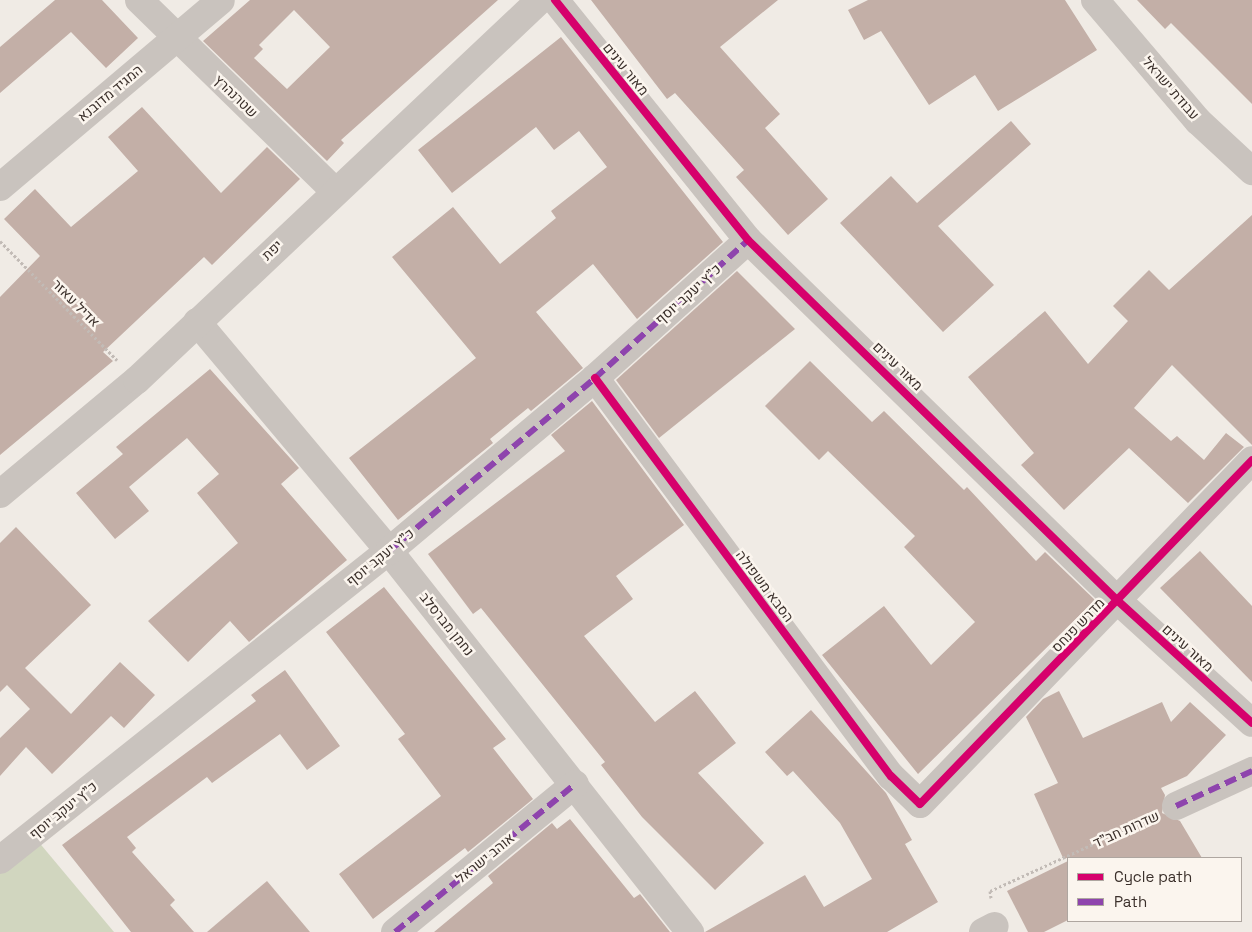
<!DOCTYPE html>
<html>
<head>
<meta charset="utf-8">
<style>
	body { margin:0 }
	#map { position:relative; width:1252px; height:932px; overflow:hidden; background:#f0ebe5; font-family:"Space Grotesk",Heebo,sans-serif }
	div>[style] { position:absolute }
	.green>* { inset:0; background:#d1d6bf }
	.building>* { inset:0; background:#c3afa7 }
	.path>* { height:3px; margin-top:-1.5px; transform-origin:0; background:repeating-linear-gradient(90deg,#c2bbb6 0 2.5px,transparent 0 5px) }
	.minor>* { height:28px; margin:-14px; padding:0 14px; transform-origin:14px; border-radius:14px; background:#c9c3be }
	.quiet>* { height:6px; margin-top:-3px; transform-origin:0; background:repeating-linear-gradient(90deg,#8e44ad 0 12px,transparent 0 18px) }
	.cycleway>* { height:8px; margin:-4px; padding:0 4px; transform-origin:4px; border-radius:4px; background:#d6006c }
	span { translate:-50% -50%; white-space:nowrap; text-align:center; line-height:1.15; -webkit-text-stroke:5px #fbf5ee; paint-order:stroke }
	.street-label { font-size:14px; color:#3b302b }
	.legend { position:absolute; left:1067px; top:857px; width:175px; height:65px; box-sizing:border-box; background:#fbf5ee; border:1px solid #aea6a0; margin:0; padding:6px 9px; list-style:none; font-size:15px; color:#3b302b }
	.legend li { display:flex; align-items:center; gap:10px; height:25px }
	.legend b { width:25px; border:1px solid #aea6a0 }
</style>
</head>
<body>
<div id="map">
	<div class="green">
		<i style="clip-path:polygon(37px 840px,114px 932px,0 932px,0 871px)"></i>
	</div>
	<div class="building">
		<i style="clip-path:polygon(55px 0,102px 0,138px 38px,106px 68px,71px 32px,0 93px,0 47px)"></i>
		<i style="clip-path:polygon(evenodd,250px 0,498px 0,341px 140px,344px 143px,327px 161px,203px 41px,250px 0,294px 10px,330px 47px,287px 89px,254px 58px,263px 49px,259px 45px,294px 10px)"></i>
		<i style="clip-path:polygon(591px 0,778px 0,720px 47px,780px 114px,765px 128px,828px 199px,788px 235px,736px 177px,744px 170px,675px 93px,667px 99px)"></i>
		<i style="clip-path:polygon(868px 0,1065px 0,1097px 50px,998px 111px,975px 75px,929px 105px,881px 31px,864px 40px,848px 10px)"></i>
		<i style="clip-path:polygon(1137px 0,1252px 0,1252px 104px,1171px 23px,1165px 29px)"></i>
		<i style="clip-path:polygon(561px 37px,723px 242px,637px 319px,593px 264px,536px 312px,583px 368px,531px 411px,528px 408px,490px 439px,493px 443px,398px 520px,349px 458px,476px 358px,392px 257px,453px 207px,500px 264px,556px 218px,551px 211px,607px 167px,579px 131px,554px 150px,536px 127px,452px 193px,418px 150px)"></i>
		<i style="clip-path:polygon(142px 107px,221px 193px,267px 147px,300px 179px,212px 265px,204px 257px,103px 352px,113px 361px,0 455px,0 297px,40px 256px,4px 219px,35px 189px,71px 227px,138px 171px,108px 137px)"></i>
		<i style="clip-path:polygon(1011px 121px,1031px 144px,938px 226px,994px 285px,943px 332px,840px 223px,891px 176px,917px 203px)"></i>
		<i style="clip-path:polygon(1252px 215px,1252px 445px,1172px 365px,1134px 408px,1171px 441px,1177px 436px,1204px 460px,1226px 433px,1244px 447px,1188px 503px,1129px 448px,1064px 510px,1021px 465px,1034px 453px,968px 377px,1045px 311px,1088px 364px,1128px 321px,1113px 306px,1149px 270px,1169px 290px)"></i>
		<i style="clip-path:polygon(737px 271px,795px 329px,659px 438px,616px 380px)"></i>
		<i style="clip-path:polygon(810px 361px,872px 422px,884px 411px,964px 490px,967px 487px,1036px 561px,1045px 552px,1095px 600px,918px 774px,822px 655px,884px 606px,931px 665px,975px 622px,904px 547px,915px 536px,828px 451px,819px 460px,765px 406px)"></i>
		<i style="clip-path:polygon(210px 369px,299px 468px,281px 484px,347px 560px,249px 642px,230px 621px,188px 662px,148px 621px,238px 543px,197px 493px,219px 474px,187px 438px,129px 487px,149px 511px,115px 539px,76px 493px,123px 454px,116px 447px)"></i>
		<i style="clip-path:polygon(592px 401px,684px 525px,616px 576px,633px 599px,584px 636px,655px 722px,695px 691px,736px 743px,698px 773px,764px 843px,715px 890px,642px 817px,601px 765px,605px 762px,481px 608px,473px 614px,428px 554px,565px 451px,551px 435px)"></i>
		<i style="clip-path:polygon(16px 527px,91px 605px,25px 668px,71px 714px,120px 662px,155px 695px,124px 728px,111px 716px,52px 774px,26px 747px,0 776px,0 738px,30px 709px,7px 685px,0 692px,0 543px)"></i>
		<i style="clip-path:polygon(1200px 551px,1252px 606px,1252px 682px,1160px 588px)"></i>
		<i style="clip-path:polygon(384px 587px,506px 739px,493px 748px,533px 799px,468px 852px,465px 848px,373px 919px,339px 874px,441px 796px,398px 739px,405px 734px,326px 632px)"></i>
		<i style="clip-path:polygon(285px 670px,340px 746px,307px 770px,280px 734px,212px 783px,207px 777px,127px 837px,136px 848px,132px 852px,175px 900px,170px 905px,194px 932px,131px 932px,62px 845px,256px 701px,251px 695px)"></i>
		<i style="clip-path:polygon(1059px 691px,1083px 738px,1162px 702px,1171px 722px,1190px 702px,1226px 735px,1187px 776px,1161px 788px,1165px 795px,1162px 813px,1180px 821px,1202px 858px,1063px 858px,1034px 794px,1058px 783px,1026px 717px,1043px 699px)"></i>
		<i style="clip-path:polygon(811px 710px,886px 793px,912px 840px,905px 844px,938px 902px,887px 932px,705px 932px,805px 875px,824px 907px,872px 879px,840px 823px,793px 771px,787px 776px,765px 752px)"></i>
		<i style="clip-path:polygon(570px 819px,634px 898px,640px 894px,670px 932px,434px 932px,493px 883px,488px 876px,552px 823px,557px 829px)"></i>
		<i style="clip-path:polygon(1068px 861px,1068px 920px,1044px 932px,1028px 932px,1007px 891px)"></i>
		<i style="clip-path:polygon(267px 881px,310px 932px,207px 932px)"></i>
	</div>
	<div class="path">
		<i style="left:0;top:241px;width:167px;rotate:45.5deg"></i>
		<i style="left:991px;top:898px;width:7px;rotate:-98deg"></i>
		<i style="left:990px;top:891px;width:176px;rotate:-24.5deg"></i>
	</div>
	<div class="minor">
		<i style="left:139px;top:0;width:272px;rotate:44.3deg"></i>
		<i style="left:555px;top:0;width:308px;rotate:51.2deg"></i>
		<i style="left:748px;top:240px;width:517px;rotate:44.29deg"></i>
		<i style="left:1118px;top:601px;width:181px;rotate:42.3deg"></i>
		<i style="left:1095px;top:0;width:159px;rotate:49.6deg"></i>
		<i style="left:1198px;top:121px;width:74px;rotate:42.8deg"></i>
		<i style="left:0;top:187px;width:289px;rotate:-40.2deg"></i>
		<i style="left:197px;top:322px;width:299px;rotate:50deg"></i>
		<i style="left:389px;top:551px;width:486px;rotate:51.7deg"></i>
		<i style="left:595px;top:378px;width:496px;rotate:53.4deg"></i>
		<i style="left:891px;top:776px;width:40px;rotate:44deg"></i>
		<i style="left:920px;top:804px;width:478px;rotate:-46deg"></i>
		<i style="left:0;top:494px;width:178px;rotate:-39.8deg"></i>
		<i style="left:137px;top:380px;width:554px;rotate:-43.32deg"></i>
		<i style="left:1176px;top:806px;width:84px;rotate:-24.7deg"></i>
		<i style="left:0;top:860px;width:497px;rotate:-38.5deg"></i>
		<i style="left:389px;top:551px;width:269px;rotate:-40deg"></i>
		<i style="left:595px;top:378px;width:206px;rotate:-42deg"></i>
		<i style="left:395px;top:932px;width:233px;rotate:-39.4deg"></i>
		<i style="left:983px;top:932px;width:13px;rotate:-27deg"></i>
	</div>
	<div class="quiet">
		<i style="left:389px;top:551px;width:269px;rotate:-40deg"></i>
		<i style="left:595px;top:378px;width:206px;rotate:-42deg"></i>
		<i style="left:1176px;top:806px;width:84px;rotate:-24.7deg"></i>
		<i style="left:395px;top:932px;width:233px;rotate:-39.4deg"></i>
	</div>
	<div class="cycleway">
		<i style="left:555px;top:0;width:308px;rotate:51.2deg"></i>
		<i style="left:748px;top:240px;width:517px;rotate:44.29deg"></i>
		<i style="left:1118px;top:601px;width:181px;rotate:42.3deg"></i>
		<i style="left:595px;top:378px;width:496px;rotate:53.4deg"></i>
		<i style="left:891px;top:776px;width:40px;rotate:44deg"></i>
		<i style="left:920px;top:804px;width:478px;rotate:-46deg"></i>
	</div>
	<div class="street-label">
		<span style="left:626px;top:69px;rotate:51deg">מאור עינים</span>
		<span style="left:1171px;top:88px;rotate:49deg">עבודת ישראל</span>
		<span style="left:110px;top:93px;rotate:-40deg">המגיד מדובנא</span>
		<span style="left:236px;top:96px;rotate:44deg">שטרנהרץ</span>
		<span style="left:272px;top:250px;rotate:-44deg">יפת</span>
		<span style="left:688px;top:294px;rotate:-42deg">כ"ץ יעקב יוסף</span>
		<span style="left:76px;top:303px;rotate:45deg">אדיל עאזר</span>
		<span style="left:898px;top:366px;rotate:44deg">מאור עינים</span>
		<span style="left:380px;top:557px;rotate:-39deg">כ"ץ יעקב יוסף</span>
		<span style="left:765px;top:586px;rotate:53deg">הסבא משפולה</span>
		<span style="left:447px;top:624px;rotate:51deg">נחמן מברסלב</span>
		<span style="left:1078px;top:625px;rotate:-46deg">מדרש פנחס</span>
		<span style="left:1188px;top:648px;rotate:42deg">מאור עינים</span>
		<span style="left:63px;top:810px;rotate:-39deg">כ"ץ יעקב יוסף</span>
		<span style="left:1126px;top:829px;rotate:-24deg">שדרות חב"ד</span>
		<span style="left:485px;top:858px;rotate:-39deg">אוהב ישראל</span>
	</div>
	<ul class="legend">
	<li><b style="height:6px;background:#d6006c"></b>Cycle path</li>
	<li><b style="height:6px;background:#8e44ad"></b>Path</li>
	</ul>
</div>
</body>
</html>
